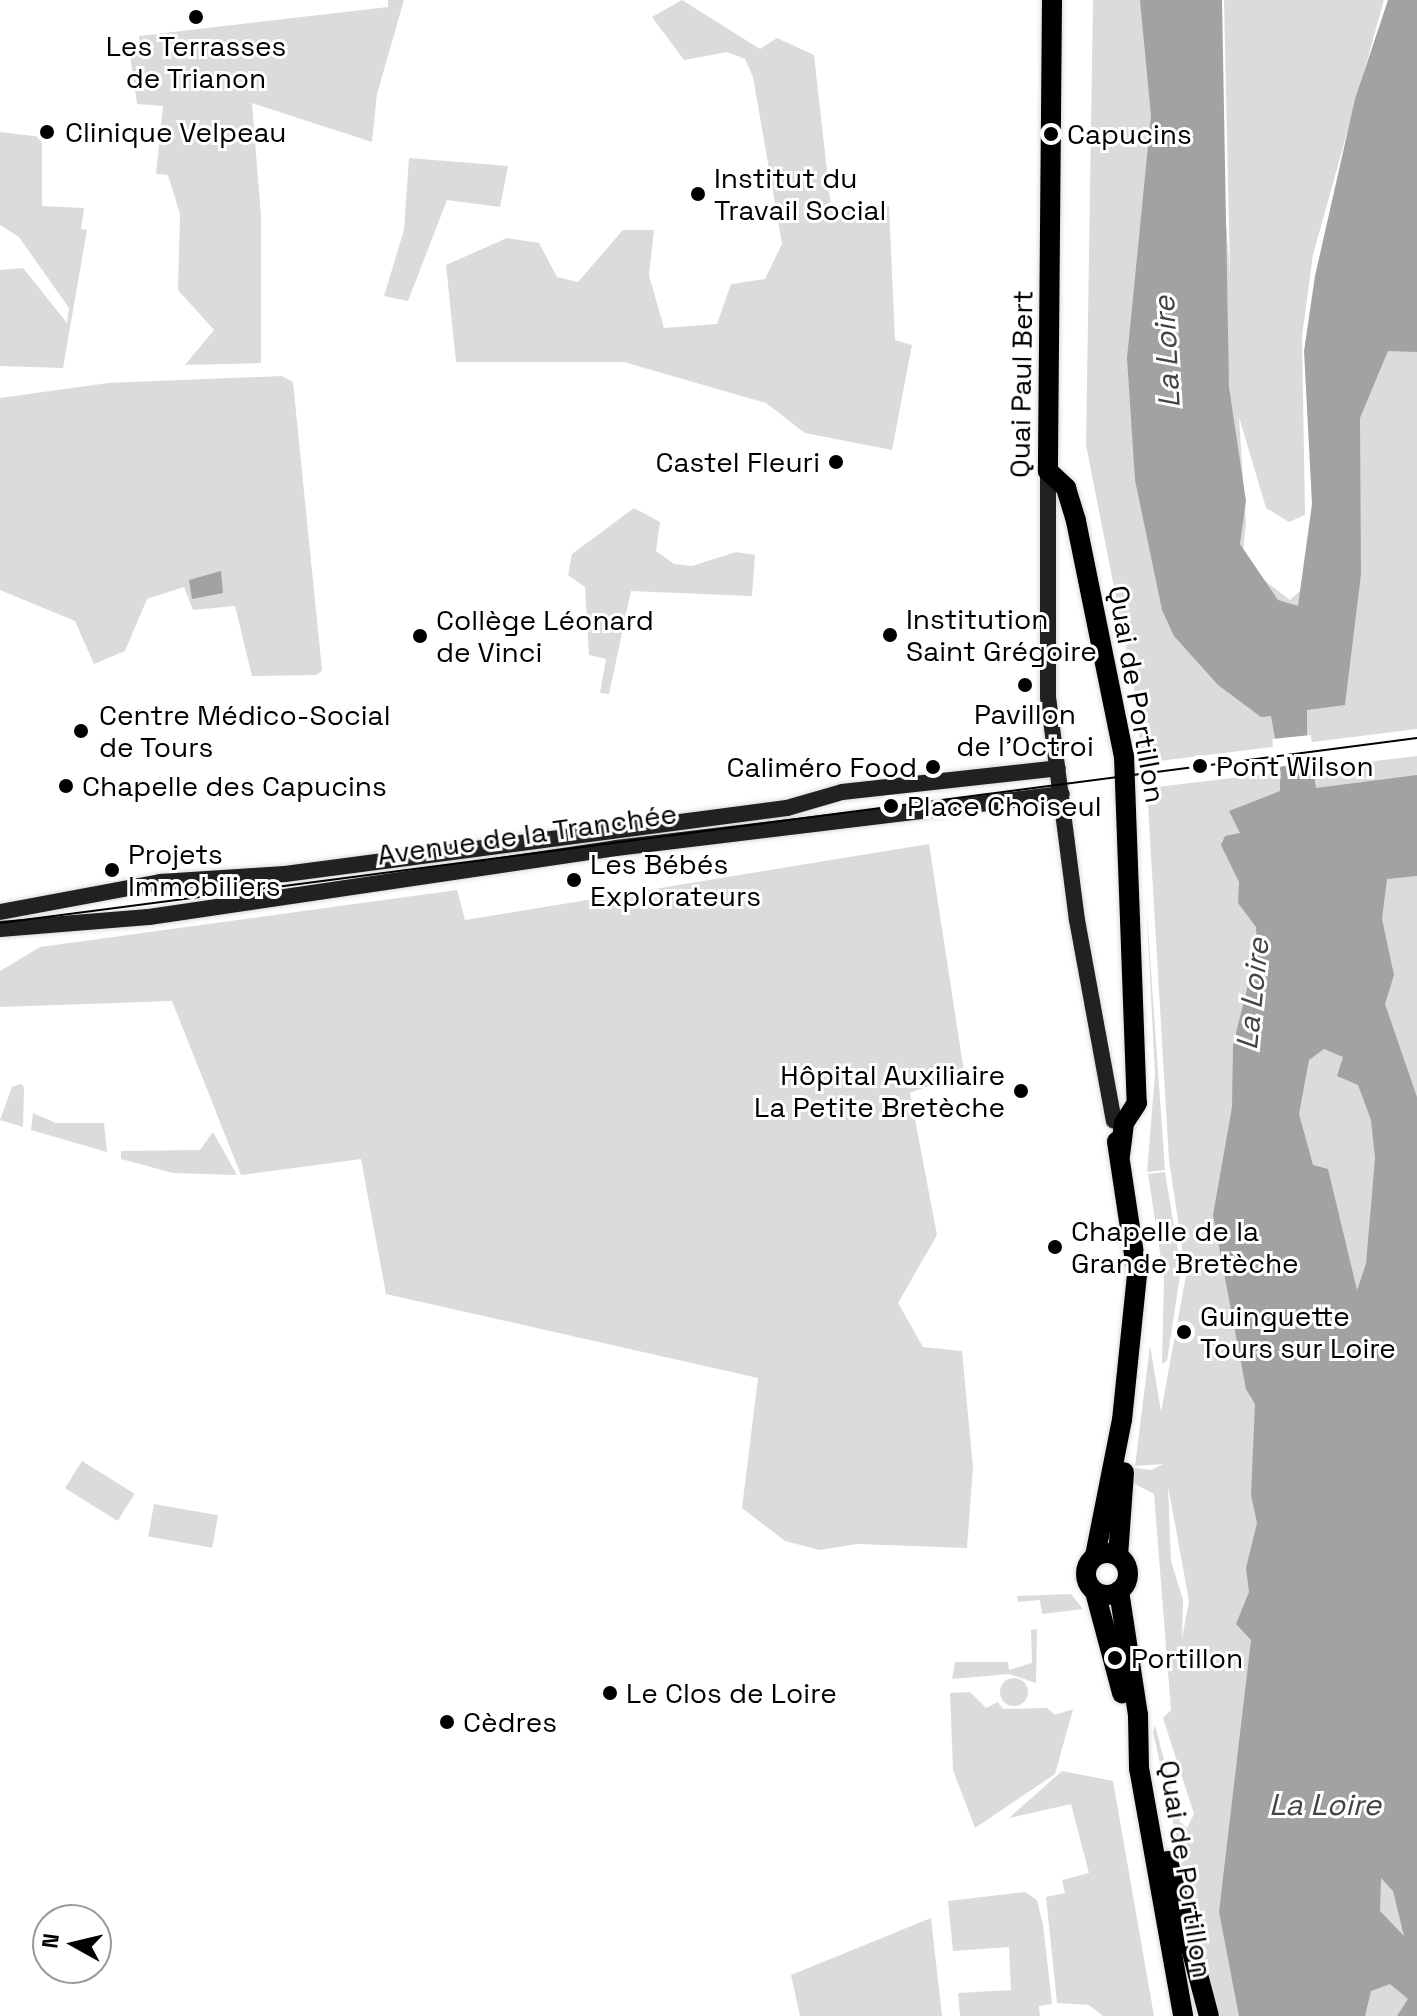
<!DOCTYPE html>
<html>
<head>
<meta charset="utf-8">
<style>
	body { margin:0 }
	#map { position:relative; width:1417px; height:2016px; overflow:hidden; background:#fff; font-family:"Space Grotesk",sans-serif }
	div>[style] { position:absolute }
	.green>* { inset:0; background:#dbdbdb; transform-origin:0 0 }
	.round { border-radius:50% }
	.water>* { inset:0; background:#a2a2a2 }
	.pier>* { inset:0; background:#fff; transform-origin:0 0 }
	.roads { filter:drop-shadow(0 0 2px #dbdbdb) drop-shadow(0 0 2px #dbdbdb) }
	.secondary>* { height:16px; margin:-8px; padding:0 8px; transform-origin:8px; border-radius:8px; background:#212121 }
	.primary>* { height:20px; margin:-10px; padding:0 10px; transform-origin:10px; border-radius:10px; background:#000 }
	.primary>.ring { margin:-10px; padding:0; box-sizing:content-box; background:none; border:20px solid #000; border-radius:50% }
	.tram>* { height:2px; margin:-1px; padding:0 1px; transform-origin:1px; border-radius:1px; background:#000 }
	.dots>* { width:22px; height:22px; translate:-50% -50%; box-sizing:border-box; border:4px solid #fff; border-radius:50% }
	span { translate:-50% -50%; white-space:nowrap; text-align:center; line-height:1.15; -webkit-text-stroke:6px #fff; paint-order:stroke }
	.poi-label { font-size:28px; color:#000 }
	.left { translate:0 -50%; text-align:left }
	.right { translate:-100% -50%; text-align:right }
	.street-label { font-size:28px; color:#000 }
	.water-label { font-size:30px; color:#434343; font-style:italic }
	.north { position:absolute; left:32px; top:1904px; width:80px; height:80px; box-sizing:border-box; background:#fff; border:2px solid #999; border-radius:50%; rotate:278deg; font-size:22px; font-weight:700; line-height:32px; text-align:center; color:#000 }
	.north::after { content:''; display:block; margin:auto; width:28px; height:36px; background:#000; clip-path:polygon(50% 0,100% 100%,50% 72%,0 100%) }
</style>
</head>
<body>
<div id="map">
	<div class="green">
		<i style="clip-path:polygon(388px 0,404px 0,377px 94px,372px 142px,252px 103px,261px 216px,261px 363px,185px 365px,214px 330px,178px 290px,180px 214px,168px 175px,156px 174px,163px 106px,137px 104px,129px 48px,140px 48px,139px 36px,388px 7px)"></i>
		<i style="clip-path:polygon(682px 0,760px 49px,777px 38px,814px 55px,831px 207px,889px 206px,895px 340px,912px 345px,892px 450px,805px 433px,766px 403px,624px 362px,456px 362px,446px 265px,507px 238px,539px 243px,557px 277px,578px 282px,623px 230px,654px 230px,649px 275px,664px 328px,717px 324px,731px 284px,765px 279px,782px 244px,753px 77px,745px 59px,727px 52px,684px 60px,652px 17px)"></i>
		<i style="clip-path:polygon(1093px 0,1221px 0,1220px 143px,1230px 274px,1224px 0,1384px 0,1313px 255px,1302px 336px,1305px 515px,1289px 522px,1266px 508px,1239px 417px,1246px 523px,1242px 563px,1290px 600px,1313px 579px,1417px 0,1417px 729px,1151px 762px,1150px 756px,1140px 757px,1138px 709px,1086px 445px)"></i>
		<i style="clip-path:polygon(0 132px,42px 137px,42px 206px,84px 208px,81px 229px,87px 230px,63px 368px,0 366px,0 270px,23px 268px,67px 323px,69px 308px,19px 237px,0 225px)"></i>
		<i style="clip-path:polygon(409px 158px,508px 166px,500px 207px,447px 200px,408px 301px,384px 296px,404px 230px)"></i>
		<i style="clip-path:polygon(282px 376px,293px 382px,322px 670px,317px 675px,252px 676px,235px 606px,193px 610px,184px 587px,147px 599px,125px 651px,94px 664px,75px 621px,0 590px,0 398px,108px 383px)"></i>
		<i style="clip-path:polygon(634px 508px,660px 522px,656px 551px,674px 564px,692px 566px,736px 552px,755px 555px,752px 596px,631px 591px,609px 694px,600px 693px,606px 659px,589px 655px,585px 587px,568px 575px,572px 554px)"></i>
		<i style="clip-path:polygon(evenodd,1417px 756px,1417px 2016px,1216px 2016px,1153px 1732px,1155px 1725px,1180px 1822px,1187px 1828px,1194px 1814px,1163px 1718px,1171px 1710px,1154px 1494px,1133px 1483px,1135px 1468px,1151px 1470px,1163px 1464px,1135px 1466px,1150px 1345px,1161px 1412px,1186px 1275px,1169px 1160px,1148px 805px,1157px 804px,1157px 787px,1417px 756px,1168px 1486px,1189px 1601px,1182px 1639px,1183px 1600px,1171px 1561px,1168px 1486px)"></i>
		<i style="clip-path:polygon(929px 844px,964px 1072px,910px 1093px,937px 1235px,898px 1303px,923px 1347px,962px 1351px,973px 1467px,967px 1548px,857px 1544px,820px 1550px,785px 1541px,742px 1508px,758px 1378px,386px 1294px,361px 1159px,241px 1175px,172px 1001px,0 1007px,0 971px,40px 947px,457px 890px,465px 920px)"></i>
		<i style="clip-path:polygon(1146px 900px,1165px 1170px,1147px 1172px,1155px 1074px)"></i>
		<i style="clip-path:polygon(21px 1084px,24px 1088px,23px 1127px,0 1120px,12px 1087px)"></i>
		<i style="clip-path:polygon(33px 1113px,56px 1123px,104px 1123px,107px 1152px,31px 1130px)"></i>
		<i style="clip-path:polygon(213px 1132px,237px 1175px,173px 1173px,121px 1159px,121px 1151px,200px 1150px)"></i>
		<i style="clip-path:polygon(1165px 1172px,1181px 1269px,1167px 1361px,1162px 1364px,1164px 1278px,1148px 1174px)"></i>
		<i style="left:82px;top:1461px;width:62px;height:32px;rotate:32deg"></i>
		<i style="left:154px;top:1504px;width:65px;height:33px;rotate:10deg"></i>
		<i style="clip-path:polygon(1071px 1594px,1083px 1609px,1042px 1614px,1040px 1600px,1018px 1602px,1017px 1596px)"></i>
		<i style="clip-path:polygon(1037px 1629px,1036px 1683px,1009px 1674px,952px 1679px,955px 1662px,1008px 1662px,1009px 1670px,1032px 1663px,1031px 1630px)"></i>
		<i class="round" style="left:1000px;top:1678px;width:28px;height:28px"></i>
		<i style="clip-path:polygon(970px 1692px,986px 1708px,998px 1702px,1003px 1709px,1047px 1708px,1055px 1715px,1073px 1709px,1055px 1774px,975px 1828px,953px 1770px,950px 1693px)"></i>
		<i style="clip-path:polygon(1062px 1771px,1113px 1781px,1154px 2016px,1103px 2016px,1089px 2005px,1057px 2003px,1046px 1897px,1065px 1893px,1062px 1880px,1089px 1873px,1071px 1804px,1009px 1818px)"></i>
		<i style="clip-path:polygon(1025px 1892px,1037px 1900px,1043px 1925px,1052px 2004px,1039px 2006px,1040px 2016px,960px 2016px,958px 1993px,1011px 1990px,1009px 1947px,953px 1951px,948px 1901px)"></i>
		<i style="clip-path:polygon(931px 1918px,942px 2016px,800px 2016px,791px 1975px)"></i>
	</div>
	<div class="water">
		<i style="clip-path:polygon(evenodd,1140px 0,1222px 0,1229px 387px,1246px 501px,1240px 544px,1278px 600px,1298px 606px,1312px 504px,1304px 351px,1315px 276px,1355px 99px,1388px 0,1417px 0,1417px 352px,1388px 351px,1360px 418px,1361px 574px,1345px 705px,1307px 710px,1307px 735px,1316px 788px,1417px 775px,1417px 876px,1387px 879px,1382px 919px,1394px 975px,1385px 1004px,1417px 1097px,1417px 2016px,1397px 2016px,1408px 1999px,1390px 1984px,1371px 1991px,1365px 2016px,1239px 2016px,1219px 1912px,1251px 1640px,1236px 1624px,1249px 1592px,1246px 1568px,1257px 1523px,1251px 1495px,1255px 1404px,1246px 1389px,1213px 1215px,1232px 1107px,1233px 1045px,1257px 949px,1256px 927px,1238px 903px,1239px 882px,1221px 845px,1225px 836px,1240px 833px,1229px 811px,1280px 791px,1280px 768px,1271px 716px,1261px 717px,1218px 685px,1174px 636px,1162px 610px,1135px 480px,1127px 358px,1151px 116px,1140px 0,1324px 1049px,1343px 1057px,1337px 1076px,1358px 1085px,1371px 1120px,1375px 1158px,1366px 1264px,1357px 1290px,1328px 1169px,1313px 1165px,1299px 1114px,1309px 1060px,1324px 1049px,1140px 0,1381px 1878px,1393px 1891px,1404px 1936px,1380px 1911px,1381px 1878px)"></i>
		<i style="clip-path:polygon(221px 571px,223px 593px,192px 599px,189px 580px)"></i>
	</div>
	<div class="pier">
		<i style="left:1311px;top:735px;width:28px;height:39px;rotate:84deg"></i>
	</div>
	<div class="roads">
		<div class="secondary">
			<i style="left:1048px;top:471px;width:226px;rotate:90deg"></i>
			<i style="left:1048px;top:697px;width:225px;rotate:82.6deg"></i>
			<i style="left:1077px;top:920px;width:204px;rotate:79.6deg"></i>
			<i style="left:0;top:912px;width:163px;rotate:-10.6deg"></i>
			<i style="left:160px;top:882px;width:125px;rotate:-3.7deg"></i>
			<i style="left:285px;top:874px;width:506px;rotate:-7.49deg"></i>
			<i style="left:787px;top:808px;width:57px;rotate:-16.2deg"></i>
			<i style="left:842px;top:792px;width:217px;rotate:-6.3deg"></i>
			<i style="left:0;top:929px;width:149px;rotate:-4.6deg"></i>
			<i style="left:149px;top:917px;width:472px;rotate:-8.4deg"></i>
			<i style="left:616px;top:848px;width:449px;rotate:-6.9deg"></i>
		</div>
		<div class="primary">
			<i style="left:1052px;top:0;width:471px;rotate:90.5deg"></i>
			<i style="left:1048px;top:471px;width:25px;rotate:43deg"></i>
			<i style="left:1066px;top:488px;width:34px;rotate:73deg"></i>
			<i style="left:1076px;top:521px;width:240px;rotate:78.5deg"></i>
			<i style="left:1124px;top:756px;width:347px;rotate:87.9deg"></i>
			<i style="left:1137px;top:1103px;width:24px;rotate:123deg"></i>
			<i style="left:1124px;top:1123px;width:32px;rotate:97deg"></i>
			<i class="ring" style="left:1086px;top:1553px;width:22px;height:22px"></i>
			<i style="left:1095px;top:1556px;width:139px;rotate:-78.8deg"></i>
			<i style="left:1122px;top:1420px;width:147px;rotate:-84.1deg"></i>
			<i style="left:1137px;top:1274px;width:134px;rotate:-98.6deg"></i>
			<i style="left:1118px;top:1556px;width:84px;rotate:-85.9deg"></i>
			<i style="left:1119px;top:1591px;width:125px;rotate:81.3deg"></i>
			<i style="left:1138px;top:1715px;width:53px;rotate:88.9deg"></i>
			<i style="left:1139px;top:1768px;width:252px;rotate:79.9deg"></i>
			<i style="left:1095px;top:1592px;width:105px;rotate:75deg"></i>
			<i style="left:1168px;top:1861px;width:160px;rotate:75.2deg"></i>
		</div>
	</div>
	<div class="tram">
		<i style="left:0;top:923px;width:1429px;rotate:-7.44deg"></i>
	</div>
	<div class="dots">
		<i style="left:196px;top:17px;background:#000"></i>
		<i style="left:47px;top:132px;background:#000"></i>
		<i style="left:1051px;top:134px;background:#000"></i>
		<i style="left:698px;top:194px;background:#000"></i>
		<i style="left:836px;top:462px;background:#000"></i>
		<i style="left:890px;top:635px;background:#000"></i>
		<i style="left:420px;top:636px;background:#000"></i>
		<i style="left:1025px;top:685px;background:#000"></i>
		<i style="left:81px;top:731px;background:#000"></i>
		<i style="left:1200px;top:766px;background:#000"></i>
		<i style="left:933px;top:767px;background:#000"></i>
		<i style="left:66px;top:786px;background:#000"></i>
		<i style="left:891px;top:806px;background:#000"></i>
		<i style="left:112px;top:870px;background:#000"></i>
		<i style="left:574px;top:880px;background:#000"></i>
		<i style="left:1021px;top:1091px;background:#000"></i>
		<i style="left:1055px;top:1247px;background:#000"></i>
		<i style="left:1184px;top:1332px;background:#000"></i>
		<i style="left:1115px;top:1658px;background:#000"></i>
		<i style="left:610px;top:1693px;background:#000"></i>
		<i style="left:447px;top:1722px;background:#000"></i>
	</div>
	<div class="poi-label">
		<span style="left:196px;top:62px">Les Terrasses<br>de Trianon</span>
		<span class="left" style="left:65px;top:132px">Clinique Velpeau</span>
		<span class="left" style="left:1067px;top:134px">Capucins</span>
		<span class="left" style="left:714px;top:194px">Institut du<br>Travail Social</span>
		<span class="right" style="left:820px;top:462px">Castel Fleuri</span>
		<span class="left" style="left:906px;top:635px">Institution<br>Saint Grégoire</span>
		<span class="left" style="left:436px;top:636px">Collège Léonard<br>de Vinci</span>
		<span style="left:1025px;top:730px">Pavillon<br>de l'Octroi</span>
		<span class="left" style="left:99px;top:731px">Centre Médico-Social<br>de Tours</span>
		<span class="left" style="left:1216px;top:766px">Pont Wilson</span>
		<span class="right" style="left:917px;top:767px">Caliméro Food</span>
		<span class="left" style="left:82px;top:786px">Chapelle des Capucins</span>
		<span class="left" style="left:907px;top:806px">Place Choiseul</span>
		<span class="left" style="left:128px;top:870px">Projets<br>Immobiliers</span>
		<span class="left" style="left:590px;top:880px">Les Bébés<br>Explorateurs</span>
		<span class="right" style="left:1005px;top:1091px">Hôpital Auxiliaire<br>La Petite Bretèche</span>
		<span class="left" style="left:1071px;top:1247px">Chapelle de la<br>Grande Bretèche</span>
		<span class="left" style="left:1200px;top:1332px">Guinguette<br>Tours sur Loire</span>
		<span class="left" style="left:1131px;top:1658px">Portillon</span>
		<span class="left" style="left:626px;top:1693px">Le Clos de Loire</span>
		<span class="left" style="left:463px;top:1722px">Cèdres</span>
	</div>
	<div class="street-label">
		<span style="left:1021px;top:384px;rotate:-89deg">Quai Paul Bert</span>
		<span style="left:1137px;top:694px;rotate:80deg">Quai de Portillon</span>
		<span style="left:527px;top:834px;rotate:-8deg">Avenue de la Tranchée</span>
		<span style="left:1186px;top:1869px;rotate:81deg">Quai de Portillon</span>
	</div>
	<div class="water-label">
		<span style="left:1167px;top:352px;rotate:-93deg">La Loire</span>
		<span style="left:1253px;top:994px;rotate:-84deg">La Loire</span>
		<span style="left:1325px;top:1805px">La Loire</span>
	</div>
	<div class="north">N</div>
</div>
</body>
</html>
